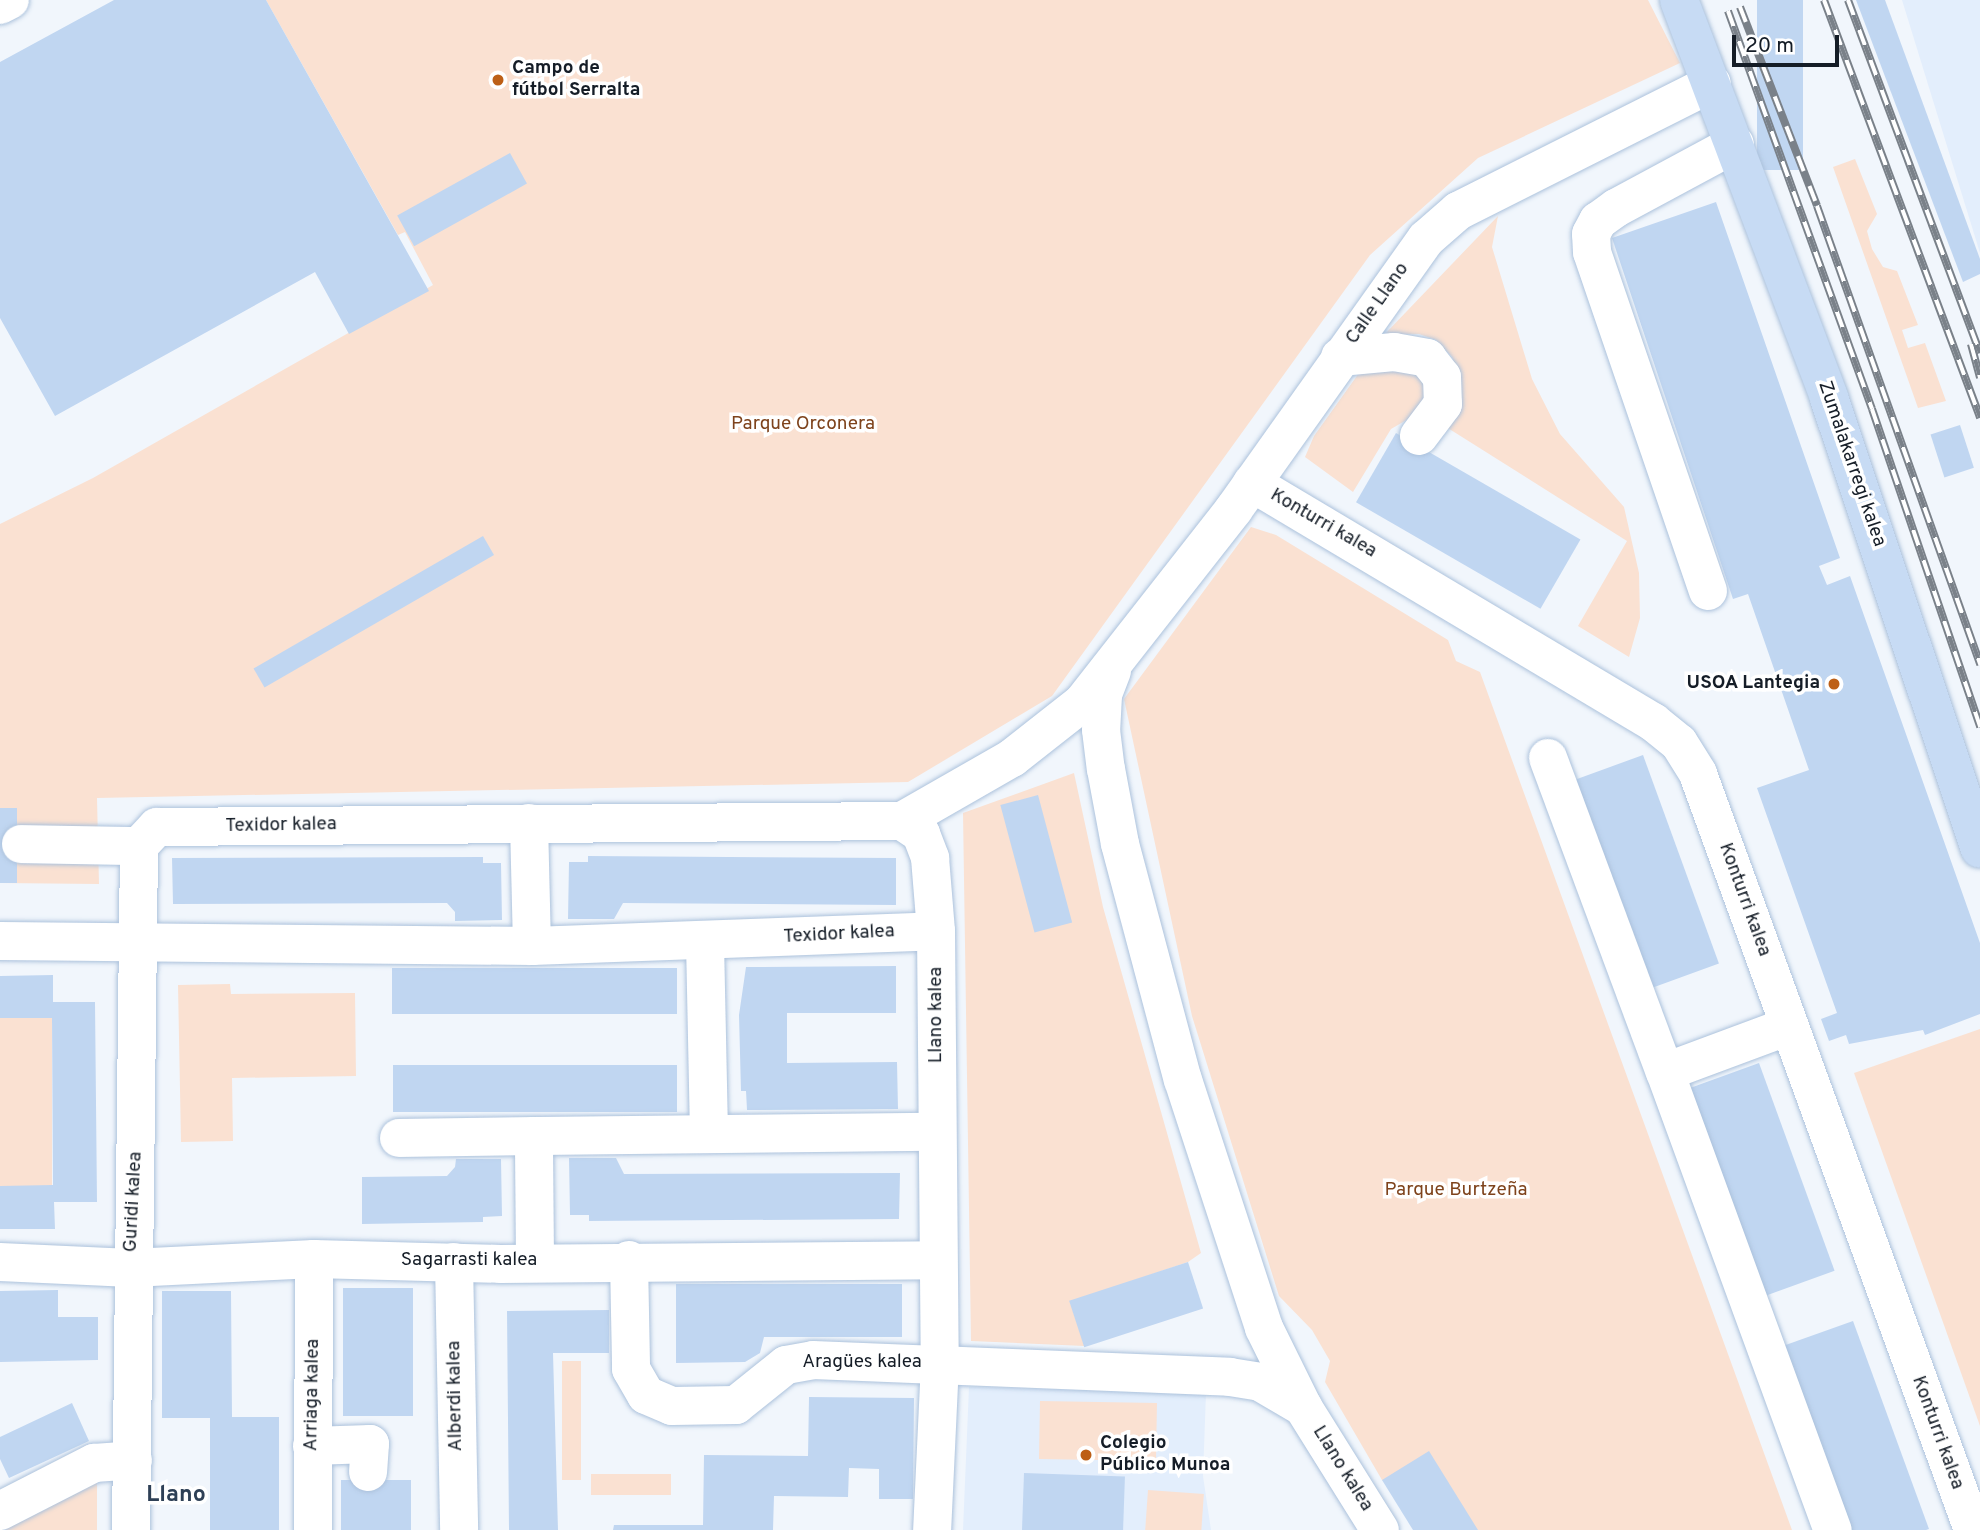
<!DOCTYPE html>
<html>
<head>
<meta charset="utf-8">
<style>
	body { margin:0 }
	#map { position:relative; width:1980px; height:1530px; overflow:hidden; background:#f1f6fc; font-family:Overpass,sans-serif }
	div>[style] { position:absolute }
	.built>* { inset:0; background:#e3eefc }
	.green>* { inset:0; background:#fae1d2; transform-origin:0 0 }
	.building>* { inset:0; background:#c0d6f1; transform-origin:0 0 }
	.roads { filter:drop-shadow(0 0 2px #acc2dc) drop-shadow(0 0 2px #acc2dc) }
	.minor>* { height:38px; margin:-19px; padding:0 19px; transform-origin:19px; border-radius:19px; background:#fff }
	.major>* { height:38px; margin:-19px; padding:0 19px; transform-origin:19px; border-radius:19px; background:#c7dbf4 }
	.rail>* { height:8px; margin-top:-4px; transform-origin:0; background:repeating-linear-gradient(90deg,#fff 0 16px,#7a8189 0 32px); box-sizing:border-box; border-block:2px solid #7a8189 }
	.dots>* { width:19px; height:19px; translate:-50% -50%; box-sizing:border-box; border:4px solid #fff; border-radius:50% }
	span { translate:-50% -50%; white-space:nowrap; text-align:center; line-height:1.15; -webkit-text-stroke:7px #fff; paint-order:stroke }
	.poi-label { font-size:19px; color:#151d27; font-weight:700 }
	.left { translate:0 -50%; text-align:left }
	.right { translate:-100% -50%; text-align:right }
	.street-label { font-size:19px; color:#151d27 }
	.park-label { font-size:19px; color:#7e431c }
	.quarter-label { font-size:23px; color:#2e4056; font-weight:700 }
	.scale { position:absolute; left:1732px; top:35px; width:107px; height:32px; box-sizing:border-box; border:4px solid #151d27; border-top:0; padding-left:9px; font-size:21px; line-height:24px; white-space:nowrap; color:#151d27; -webkit-text-stroke:5px #fff; paint-order:stroke }
</style>
</head>
<body>
<div id="map">
	<div class="built">
		<i style="clip-path:polygon(1902px 0,1980px 0,1980px 253px)"></i>
		<i style="clip-path:polygon(969px 1387px,1206px 1393px,1203px 1476px,1211px 1530px,963px 1530px)"></i>
	</div>
	<div class="green">
		<i style="clip-path:polygon(266px 0,1648px 0,1680px 63px,1478px 158px,1370px 255px,1052px 696px,908px 782px,97px 798px,99px 884px,0 883px,0 524px,93px 478px,433px 285px,405px 232px,398px 235px)"></i>
		<i style="clip-path:polygon(1855px 159px,1877px 214px,1867px 231px,1872px 249px,1883px 267px,1897px 271px,1918px 325px,1902px 330px,1908px 348px,1925px 343px,1946px 401px,1918px 408px,1833px 167px)"></i>
		<i style="clip-path:polygon(1498px 216px,1492px 247px,1532px 379px,1560px 434px,1624px 507px,1639px 573px,1640px 618px,1629px 657px,1578px 626px,1627px 541px,1443px 425px,1460px 379px,1452px 357px,1436px 340px,1419px 334px,1384px 335px)"></i>
		<i style="clip-path:polygon(1364px 366px,1415px 373px,1429px 390px,1422px 411px,1391px 429px,1353px 492px,1305px 457px,1314px 436px)"></i>
		<i style="clip-path:polygon(1251px 527px,1276px 535px,1448px 640px,1456px 661px,1480px 672px,1792px 1530px,1478px 1530px,1382px 1480px,1325px 1382px,1330px 1361px,1312px 1330px,1279px 1296px,1192px 1016px,1124px 699px)"></i>
		<i style="clip-path:polygon(1074px 773px,1103px 907px,1201px 1253px,1188px 1262px,1070px 1302px,1085px 1346px,971px 1341px,963px 813px)"></i>
		<i style="clip-path:polygon(230px 984px,231px 994px,355px 993px,356px 1076px,232px 1078px,233px 1141px,181px 1142px,178px 985px)"></i>
		<i style="left:0;top:1018px;width:52px;height:168px"></i>
		<i style="clip-path:polygon(1980px 1029px,1980px 1426px,1854px 1073px)"></i>
		<i style="left:562px;top:1361px;width:19px;height:119px"></i>
		<i style="left:1040px;top:1401px;width:117px;height:58px;rotate:1deg"></i>
		<i style="left:591px;top:1474px;width:80px;height:21px"></i>
		<i style="clip-path:polygon(97px 1479px,97px 1530px,5px 1530px)"></i>
		<i style="left:1148px;top:1490px;width:56px;height:40px;rotate:4deg"></i>
	</div>
	<div class="building">
		<i style="clip-path:polygon(114px 0,266px 0,429px 291px,349px 334px,315px 272px,55px 416px,0 318px,0 62px)"></i>
		<i style="left:1757px;top:0;width:46px;height:170px"></i>
		<i style="clip-path:polygon(1856px 0,1885px 0,1980px 259px,1980px 274px,1963px 282px)"></i>
		<i style="left:510px;top:153px;width:35px;height:129px;rotate:61deg"></i>
		<i style="clip-path:polygon(1716px 202px,1840px 558px,1819px 566px,1827px 585px,1850px 576px,1980px 943px,1980px 1014px,1925px 1035px,1923px 1030px,1849px 1044px,1846px 1035px,1829px 1041px,1821px 1019px,1837px 1013px,1757px 788px,1809px 770px,1748px 594px,1733px 599px,1612px 238px)"></i>
		<i style="left:1960px;top:425px;width:45px;height:31px;rotate:72deg"></i>
		<i style="left:1396px;top:433px;width:213px;height:80px;rotate:30deg"></i>
		<i style="left:483px;top:536px;width:22px;height:265px;rotate:60deg"></i>
		<i style="left:1643px;top:755px;width:222px;height:76px;rotate:70deg"></i>
		<i style="left:1038px;top:795px;width:132px;height:39px;rotate:75deg"></i>
		<i style="left:0;top:808px;width:17px;height:75px"></i>
		<i style="clip-path:polygon(588px 856px,896px 858px,896px 905px,623px 903px,614px 919px,568px 919px,569px 862px,588px 862px)"></i>
		<i style="clip-path:polygon(483px 857px,483px 863px,501px 863px,502px 920px,455px 921px,455px 912px,447px 903px,173px 904px,172px 858px)"></i>
		<i style="clip-path:polygon(896px 966px,896px 1013px,787px 1013px,787px 1063px,897px 1062px,898px 1109px,747px 1110px,746px 1091px,741px 1091px,739px 1015px,746px 967px)"></i>
		<i style="left:677px;top:968px;width:46px;height:285px;rotate:90deg"></i>
		<i style="clip-path:polygon(53px 975px,53px 1002px,95px 1002px,97px 1202px,54px 1202px,55px 1229px,0 1229px,0 1186px,53px 1185px,52px 1018px,0 1018px,0 976px)"></i>
		<i style="left:1759px;top:1063px;width:221px;height:77px;rotate:70deg"></i>
		<i style="left:677px;top:1065px;width:47px;height:284px;rotate:90deg"></i>
		<i style="clip-path:polygon(569px 1158px,616px 1158px,624px 1174px,900px 1173px,899px 1219px,589px 1221px,589px 1215px,570px 1215px)"></i>
		<i style="clip-path:polygon(456px 1159px,501px 1159px,502px 1216px,483px 1217px,483px 1222px,362px 1224px,362px 1177px,447px 1176px,455px 1167px)"></i>
		<i style="left:1188px;top:1262px;width:49px;height:125px;rotate:72deg"></i>
		<i style="clip-path:polygon(676px 1284px,902px 1284px,902px 1337px,764px 1337px,760px 1353px,745px 1362px,676px 1363px)"></i>
		<i style="left:343px;top:1288px;width:70px;height:128px"></i>
		<i style="clip-path:polygon(58px 1290px,58px 1317px,98px 1317px,98px 1360px,0 1362px,0 1291px)"></i>
		<i style="clip-path:polygon(162px 1291px,231px 1291px,232px 1417px,279px 1417px,279px 1530px,210px 1530px,210px 1418px,162px 1418px)"></i>
		<i style="clip-path:polygon(609px 1310px,609px 1353px,553px 1353px,558px 1530px,509px 1530px,507px 1311px)"></i>
		<i style="clip-path:polygon(1853px 1321px,1929px 1529px,1926px 1530px,1847px 1530px,1780px 1347px)"></i>
		<i style="clip-path:polygon(809px 1397px,914px 1398px,913px 1499px,879px 1499px,879px 1469px,849px 1468px,848px 1497px,774px 1496px,773px 1530px,613px 1530px,614px 1525px,703px 1525px,704px 1455px,808px 1456px)"></i>
		<i style="clip-path:polygon(72px 1403px,89px 1441px,9px 1478px,0 1459px,0 1437px)"></i>
		<i style="clip-path:polygon(1429px 1451px,1478px 1530px,1413px 1530px,1382px 1480px)"></i>
		<i style="left:1024px;top:1473px;width:101px;height:57px;rotate:2deg"></i>
		<i style="left:411px;top:1480px;width:50px;height:70px;rotate:90deg"></i>
	</div>
	<div class="roads">
		<div class="minor">
			<i style="left:0;top:5px;width:11px;rotate:-27deg"></i>
			<i style="left:1340px;top:357px;width:54px;rotate:-5.3deg"></i>
			<i style="left:1394px;top:352px;width:34px;rotate:10deg"></i>
			<i style="left:1427px;top:358px;width:24px;rotate:52deg"></i>
			<i style="left:1442px;top:377px;width:27px;rotate:88deg"></i>
			<i style="left:1443px;top:404px;width:40px;rotate:127deg"></i>
			<i style="left:1252px;top:483px;width:467px;rotate:30.8deg"></i>
			<i style="left:1653px;top:722px;width:33px;rotate:39deg"></i>
			<i style="left:1679px;top:743px;width:36px;rotate:58deg"></i>
			<i style="left:1698px;top:774px;width:804px;rotate:70.01deg"></i>
			<i style="left:1708px;top:591px;width:358px;rotate:-108.9deg"></i>
			<i style="left:1592px;top:252px;width:18px;rotate:-93deg"></i>
			<i style="left:1591px;top:234px;width:15px;rotate:-62deg"></i>
			<i style="left:1598px;top:221px;width:22px;rotate:-36deg"></i>
			<i style="left:1616px;top:208px;width:135px;rotate:-28.3deg"></i>
			<i style="left:1112px;top:671px;width:26px;rotate:111deg"></i>
			<i style="left:1103px;top:695px;width:35px;rotate:93deg"></i>
			<i style="left:1101px;top:730px;width:39px;rotate:83deg"></i>
			<i style="left:1106px;top:769px;width:76px;rotate:79.4deg"></i>
			<i style="left:1120px;top:844px;width:244px;rotate:75.1deg"></i>
			<i style="left:1183px;top:1080px;width:261px;rotate:71.9deg"></i>
			<i style="left:1264px;top:1328px;width:88px;rotate:63.7deg"></i>
			<i style="left:1303px;top:1407px;width:145px;rotate:58deg"></i>
			<i style="left:1548px;top:758px;width:335px;rotate:69.6deg"></i>
			<i style="left:902px;top:821px;width:127px;rotate:-29.8deg"></i>
			<i style="left:1012px;top:758px;width:89px;rotate:-38.2deg"></i>
			<i style="left:1082px;top:703px;width:246px;rotate:-51.9deg"></i>
			<i style="left:1234px;top:509px;width:331px;rotate:-54.6deg"></i>
			<i style="left:1426px;top:239px;width:43px;rotate:-41.2deg"></i>
			<i style="left:1458px;top:211px;width:284px;rotate:-26.7deg"></i>
			<i style="left:902px;top:821px;width:23px;rotate:34deg"></i>
			<i style="left:921px;top:834px;width:26px;rotate:69deg"></i>
			<i style="left:930px;top:858px;width:73px;rotate:85.3deg"></i>
			<i style="left:936px;top:931px;width:432px;rotate:89.5deg"></i>
			<i style="left:940px;top:1363px;width:167px;rotate:92.7deg"></i>
			<i style="left:529px;top:823px;width:123px;rotate:88.6deg"></i>
			<i style="left:21px;top:844px;width:118px;rotate:1deg"></i>
			<i style="left:0;top:941px;width:532px;rotate:0.54deg"></i>
			<i style="left:532px;top:946px;width:404px;rotate:-2.1deg"></i>
			<i style="left:705px;top:942px;width:192px;rotate:88.8deg"></i>
			<i style="left:1789px;top:1026px;width:132px;rotate:159.6deg"></i>
			<i style="left:1665px;top:1072px;width:488px;rotate:69.9deg"></i>
			<i style="left:399px;top:1138px;width:135px;rotate:-0.8deg"></i>
			<i style="left:629px;top:1260px;width:109px;rotate:88.9deg"></i>
			<i style="left:631px;top:1369px;width:30px;rotate:60deg"></i>
			<i style="left:646px;top:1395px;width:28px;rotate:23deg"></i>
			<i style="left:672px;top:1406px;width:64px;rotate:-0.9deg"></i>
			<i style="left:736px;top:1405px;width:64px;rotate:-38.7deg"></i>
			<i style="left:786px;top:1365px;width:27px;rotate:-10deg"></i>
			<i style="left:813px;top:1360px;width:417px;rotate:2.3deg"></i>
			<i style="left:1230px;top:1377px;width:30px;rotate:9deg"></i>
			<i style="left:1260px;top:1382px;width:50px;rotate:30.2deg"></i>
			<i style="left:535px;top:1261px;width:125px;rotate:-90.5deg"></i>
			<i style="left:534px;top:1136px;width:403px;rotate:-0.6deg"></i>
			<i style="left:0;top:1262px;width:131px;rotate:2.6deg"></i>
			<i style="left:131px;top:1268px;width:183px;rotate:-2.8deg"></i>
			<i style="left:314px;top:1259px;width:186px;rotate:1.5deg"></i>
			<i style="left:500px;top:1264px;width:438px;rotate:-0.5deg"></i>
			<i style="left:454px;top:1262px;width:268px;rotate:88.9deg"></i>
			<i style="left:312px;top:1446px;width:58px;rotate:-2deg"></i>
			<i style="left:370px;top:1444px;width:28px;rotate:94deg"></i>
			<i style="left:0;top:1511px;width:106px;rotate:-27.1deg"></i>
			<i style="left:94px;top:1463px;width:39px;rotate:-4deg"></i>
			<i style="left:131px;top:1530px;width:684px;rotate:-89.33deg"></i>
			<i style="left:139px;top:846px;width:26px;rotate:-47deg"></i>
			<i style="left:157px;top:827px;width:745px;rotate:-0.46deg"></i>
			<i style="left:313px;top:1530px;width:271px;rotate:-89.8deg"></i>
		</div>
		<div class="major">
			<i style="left:1679px;top:0;width:425px;rotate:69.3deg"></i>
			<i style="left:1829px;top:398px;width:475px;rotate:71.5deg"></i>
		</div>
	</div>
	<div class="rail">
		<i style="left:1824px;top:0;width:446px;rotate:69.5deg"></i>
		<i style="left:1848px;top:0;width:377px;rotate:69.5deg"></i>
		<i style="left:1740px;top:7px;width:213px;rotate:68.8deg"></i>
		<i style="left:1817px;top:206px;width:487px;rotate:70.4deg"></i>
		<i style="left:1728px;top:11px;width:423px;rotate:70.1deg"></i>
		<i style="left:1872px;top:409px;width:336px;rotate:71.2deg"></i>
		<i style="left:1971px;top:344px;width:35px;rotate:75deg"></i>
	</div>
	<div class="dots">
		<i style="left:498px;top:80px;background:#bd5f16"></i>
		<i style="left:1834px;top:684px;background:#bd5f16"></i>
		<i style="left:1086px;top:1455px;background:#bd5f16"></i>
	</div>
	<div class="poi-label">
		<span class="left" style="left:512px;top:80px">Campo de<br>fútbol Serralta</span>
		<span class="right" style="left:1820px;top:684px">USOA Lantegia</span>
		<span class="left" style="left:1100px;top:1455px">Colegio<br>Público Munoa</span>
	</div>
	<div class="street-label">
		<span style="left:1378px;top:304px;rotate:-55deg">Calle Llano</span>
		<span style="left:1851px;top:464px;rotate:71deg">Zumalakarregi kalea</span>
		<span style="left:1323px;top:524px;rotate:30deg">Konturri kalea</span>
		<span style="left:281px;top:826px;rotate:-1deg">Texidor kalea</span>
		<span style="left:1744px;top:900px;rotate:70deg">Konturri kalea</span>
		<span style="left:839px;top:935px;rotate:-3deg">Texidor kalea</span>
		<span style="left:937px;top:1015px;rotate:-90deg">Llano kalea</span>
		<span style="left:134px;top:1202px;rotate:-87deg">Guridi kalea</span>
		<span style="left:469px;top:1261px">Sagarrasti kalea</span>
		<span style="left:862px;top:1363px">Aragües kalea</span>
		<span style="left:313px;top:1395px;rotate:-89deg">Arriaga kalea</span>
		<span style="left:456px;top:1396px;rotate:-91deg">Alberdi kalea</span>
		<span style="left:1937px;top:1433px;rotate:70deg">Konturri kalea</span>
		<span style="left:1342px;top:1469px;rotate:58deg">Llano kalea</span>
	</div>
	<div class="park-label">
		<span style="left:803px;top:425px">Parque Orconera</span>
		<span style="left:1456px;top:1191px">Parque Burtzeña</span>
	</div>
	<div class="quarter-label">
		<span style="left:176px;top:1496px">Llano</span>
	</div>
	<div class="scale">20 m</div>
</div>
</body>
</html>
